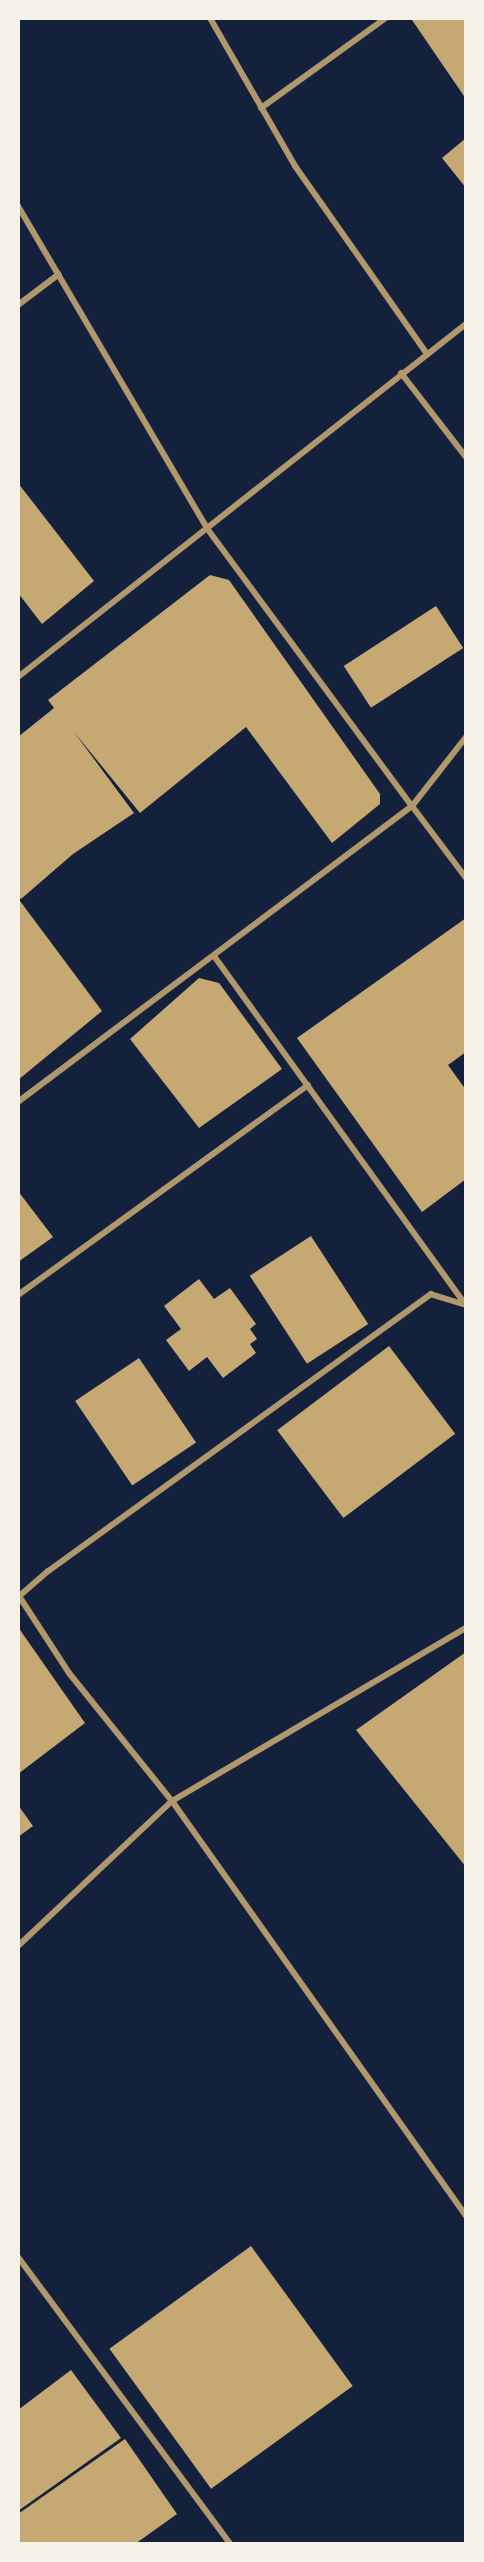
<!DOCTYPE html>
<html>
<head>
<meta charset="utf-8">
<style>
	body { margin:0 }
	#map { position:relative; width:484px; height:2562px; overflow:hidden; background:#14213d; font-family:Raleway,sans-serif }
	div>[style] { position:absolute }
	.building>* { inset:0; background:#c6a872; transform-origin:0 0 }
	.minor>* { height:6px; margin:-3px; padding:0 3px; transform-origin:3px; border-radius:3px; background:#b1986c }
	span { translate:-50% -50%; white-space:nowrap; text-align:center; line-height:1.15; -webkit-text-stroke:6px #f6f1e7; paint-order:stroke }
	.frame { position:absolute; inset:0; border:20px solid #f6f1e7; pointer-events:none }
</style>
</head>
<body>
<div id="map">
	<div class="building">
		<i style="clip-path:polygon(414px 18px,466px 18px,466px 99px,412px 20px)"></i>
		<i style="clip-path:polygon(466px 138px,466px 188px,442px 158px)"></i>
		<i style="clip-path:polygon(18px 483px,94px 581px,42px 624px,18px 593px)"></i>
		<i style="clip-path:polygon(210px 575px,229px 580px,380px 794px,380px 804px,332px 843px,246px 727px,140px 813px,74px 732px,134px 813px,73px 854px,21px 899px,18px 895px,18px 737px,54px 708px,48px 700px)"></i>
		<i style="left:436px;top:606px;width:50px;height:110px;rotate:57deg"></i>
		<i style="clip-path:polygon(20px 901px,102px 1011px,18px 1080px,18px 903px)"></i>
		<i style="clip-path:polygon(466px 918px,466px 1052px,448px 1065px,466px 1090px,466px 1179px,422px 1212px,297px 1038px)"></i>
		<i style="clip-path:polygon(199px 978px,219px 983px,282px 1069px,199px 1128px,130px 1039px)"></i>
		<i style="clip-path:polygon(18px 1191px,53px 1237px,18px 1262px)"></i>
		<i style="left:311px;top:1236px;width:105px;height:73px;rotate:57deg"></i>
		<i style="clip-path:polygon(199px 1279px,214px 1299px,230px 1288px,256px 1324px,250px 1329px,257px 1339px,250px 1344px,256px 1353px,223px 1378px,207px 1357px,189px 1371px,166px 1340px,181px 1329px,164px 1306px)"></i>
		<i style="left:389px;top:1346px;width:110px;height:140px;rotate:53deg"></i>
		<i style="left:139px;top:1358px;width:102px;height:77px;rotate:56deg"></i>
		<i style="clip-path:polygon(18px 1627px,85px 1723px,18px 1774px)"></i>
		<i style="clip-path:polygon(466px 1652px,466px 1867px,356px 1730px)"></i>
		<i style="clip-path:polygon(18px 1805px,33px 1826px,18px 1837px)"></i>
		<i style="left:251px;top:2246px;width:173px;height:175px;rotate:54deg"></i>
		<i style="clip-path:polygon(71px 2370px,121px 2438px,18px 2511px,18px 2410px)"></i>
		<i style="clip-path:polygon(125px 2439px,177px 2514px,135px 2544px,18px 2544px,18px 2514px)"></i>
	</div>
	<div class="minor">
		<i style="left:210px;top:18px;width:171px;rotate:60.1deg"></i>
		<i style="left:295px;top:166px;width:230px;rotate:54.9deg"></i>
		<i style="left:261px;top:108px;width:154px;rotate:-35.8deg"></i>
		<i style="left:18px;top:206px;width:372px;rotate:59.6deg"></i>
		<i style="left:206px;top:527px;width:347px;rotate:53.6deg"></i>
		<i style="left:412px;top:806px;width:493px;rotate:143.1deg"></i>
		<i style="left:18px;top:305px;width:51px;rotate:-37.1deg"></i>
		<i style="left:401px;top:373px;width:106px;rotate:52.3deg"></i>
		<i style="left:18px;top:677px;width:570px;rotate:-38.24deg"></i>
		<i style="left:466px;top:737px;width:88px;rotate:128deg"></i>
		<i style="left:412px;top:806px;width:90px;rotate:53.1deg"></i>
		<i style="left:214px;top:956px;width:429px;rotate:54.2deg"></i>
		<i style="left:18px;top:1295px;width:358px;rotate:-35.9deg"></i>
		<i style="left:466px;top:1305px;width:37px;rotate:-163deg"></i>
		<i style="left:431px;top:1294px;width:473px;rotate:144.1deg"></i>
		<i style="left:48px;top:1571px;width:38px;rotate:139deg"></i>
		<i style="left:19px;top:1596px;width:92px;rotate:57deg"></i>
		<i style="left:69px;top:1673px;width:164px;rotate:51.2deg"></i>
		<i style="left:172px;top:1801px;width:509px;rotate:54.68deg"></i>
		<i style="left:18px;top:1946px;width:212px;rotate:-43.3deg"></i>
		<i style="left:172px;top:1801px;width:341px;rotate:-30.5deg"></i>
		<i style="left:18px;top:2257px;width:357px;rotate:53.5deg"></i>
	</div>
	<div class="frame"></div>
</div>
</body>
</html>
